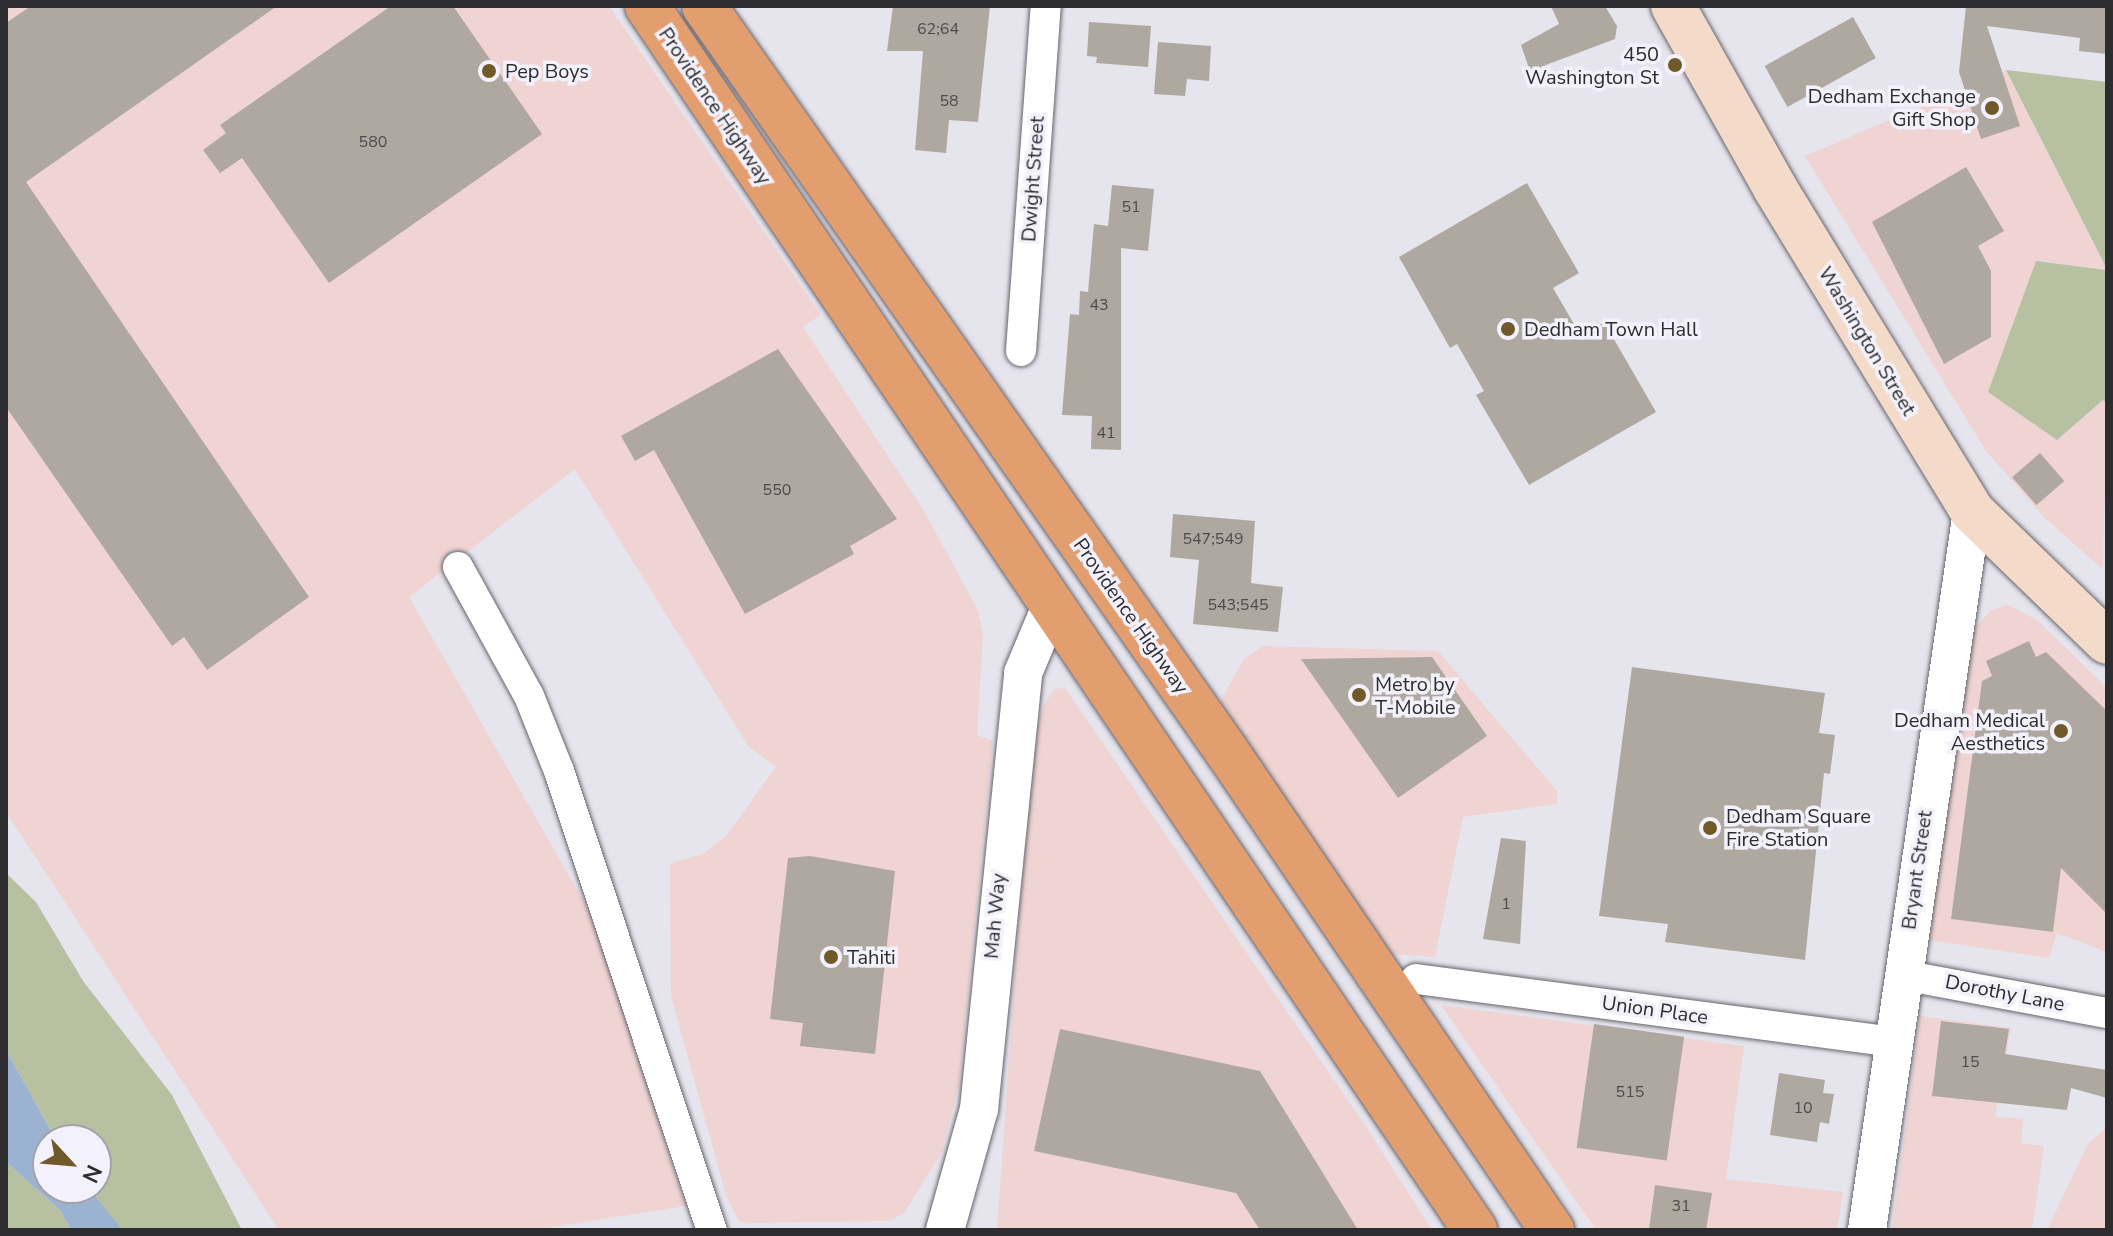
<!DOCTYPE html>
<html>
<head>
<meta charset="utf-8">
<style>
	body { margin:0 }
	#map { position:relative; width:2113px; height:1236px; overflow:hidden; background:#e6e4ed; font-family:"Nunito Sans",sans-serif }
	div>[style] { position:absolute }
	.commercial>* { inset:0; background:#efd4d3 }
	.green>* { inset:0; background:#b7c0a1 }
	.water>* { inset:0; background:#9bb3d0 }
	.building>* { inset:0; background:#afa8a1; transform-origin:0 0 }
	.roads { filter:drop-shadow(0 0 2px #67656d) drop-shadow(0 0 2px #67656d) }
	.minor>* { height:30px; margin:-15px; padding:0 15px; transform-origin:15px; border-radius:15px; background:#fff }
	.tertiary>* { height:38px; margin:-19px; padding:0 19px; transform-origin:19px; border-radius:19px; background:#fff }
	.secondary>* { height:44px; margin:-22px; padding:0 22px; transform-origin:22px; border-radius:22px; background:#f4dbc9 }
	.trunk>* { height:44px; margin:-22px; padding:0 22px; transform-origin:22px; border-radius:22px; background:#e39e70 }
	.dots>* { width:22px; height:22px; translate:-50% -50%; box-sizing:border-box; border:4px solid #f3f1fb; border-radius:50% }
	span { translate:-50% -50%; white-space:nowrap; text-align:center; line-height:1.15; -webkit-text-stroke:7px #f3f1fb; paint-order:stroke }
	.number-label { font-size:16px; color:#4e4b4c }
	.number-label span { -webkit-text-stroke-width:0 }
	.poi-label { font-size:20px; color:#2d2c2f }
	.right { translate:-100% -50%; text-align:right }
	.left { translate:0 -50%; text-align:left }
	.street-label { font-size:20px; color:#2d2c2f }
	.frame { position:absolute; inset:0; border:8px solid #2d2c2f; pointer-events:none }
	.north { position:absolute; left:32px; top:1124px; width:80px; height:80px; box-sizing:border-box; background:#f3f1fb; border:2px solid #a4a2a9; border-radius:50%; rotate:116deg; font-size:22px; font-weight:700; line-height:32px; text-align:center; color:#2d2c2f }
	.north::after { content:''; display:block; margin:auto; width:28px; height:36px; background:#715a2a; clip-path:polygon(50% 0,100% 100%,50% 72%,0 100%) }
</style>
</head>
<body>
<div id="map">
	<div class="commercial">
		<i style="clip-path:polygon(6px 6px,609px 6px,821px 315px,803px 327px,924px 511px,978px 610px,983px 635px,977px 735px,993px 741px,959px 1085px,942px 1152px,904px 1213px,889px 1221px,750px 1223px,739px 1221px,726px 1195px,671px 996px,670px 864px,704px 853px,726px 836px,776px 767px,749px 747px,575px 469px,409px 597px,594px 919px,686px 1206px,533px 1230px,279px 1230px,6px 812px)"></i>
		<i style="clip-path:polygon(2006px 70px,2107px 269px,2036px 261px,2057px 440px,2107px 397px,2103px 570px,2043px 516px,1986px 451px,1805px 156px)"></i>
		<i style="clip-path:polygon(2008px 605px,2037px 620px,2107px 688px,2107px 952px,2057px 933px,2049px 958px,1929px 940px,1969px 635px,1991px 610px)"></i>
		<i style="clip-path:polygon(1263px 646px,1438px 651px,1557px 791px,1557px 804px,1463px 817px,1435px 957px,1390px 954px,1220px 702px,1244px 659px)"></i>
		<i style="clip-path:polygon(1065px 688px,1369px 1131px,1432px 1230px,997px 1230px,1025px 831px,1041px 710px,1054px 689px)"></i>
		<i style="clip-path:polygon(1441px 1005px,1744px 1046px,1726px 1179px,1843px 1192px,1837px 1230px,1596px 1230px)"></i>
		<i style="clip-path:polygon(1920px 1016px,2011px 1028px,1995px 1117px,2023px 1119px,2021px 1143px,2044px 1146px,2032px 1230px,1892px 1230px)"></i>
		<i style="clip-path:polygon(2107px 1127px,2107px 1230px,2047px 1230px,2088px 1144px)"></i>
	</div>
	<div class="green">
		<i style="clip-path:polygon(2006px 70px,2107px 82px,2107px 269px)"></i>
		<i style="clip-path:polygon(2036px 261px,2107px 270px,2107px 403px,2103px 400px,2057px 440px,1988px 392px)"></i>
		<i style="clip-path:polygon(6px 873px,36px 902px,83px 981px,172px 1095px,242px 1230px,123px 1230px,97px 1201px,88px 1188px,96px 1188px,96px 1140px,56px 1140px,6px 1050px)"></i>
		<i style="clip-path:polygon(6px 1162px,60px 1210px,71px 1230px,6px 1230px)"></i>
	</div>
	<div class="water">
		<i style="clip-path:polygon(6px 1050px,56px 1140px,48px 1140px,48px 1188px,88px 1188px,123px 1230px,71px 1230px,60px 1210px,6px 1162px)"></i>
	</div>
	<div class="building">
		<i style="clip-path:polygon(31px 6px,277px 6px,26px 182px,309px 597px,207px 670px,184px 637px,172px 646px,6px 407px,6px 23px)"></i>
		<i style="clip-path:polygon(391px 6px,453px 6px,542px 134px,329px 283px,242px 158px,220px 173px,203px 150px,226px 133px,220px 125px)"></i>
		<i style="clip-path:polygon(893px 6px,990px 6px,978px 122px,949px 120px,946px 153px,915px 150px,923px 51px,887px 51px)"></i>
		<i style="clip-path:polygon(1551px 6px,1605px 6px,1617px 26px,1615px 39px,1530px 71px,1521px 45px,1559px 24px)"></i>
		<i style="clip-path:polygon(1966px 6px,2107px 6px,2107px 54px,2079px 51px,2080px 38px,1987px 26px,2020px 126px,1981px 139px,1959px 72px)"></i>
		<i style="left:1853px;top:17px;width:47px;height:101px;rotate:61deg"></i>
		<i style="clip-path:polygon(1089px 22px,1151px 26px,1148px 67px,1096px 63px,1097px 57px,1087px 56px)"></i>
		<i style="clip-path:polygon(1158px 42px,1211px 46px,1209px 81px,1187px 79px,1185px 96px,1154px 94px)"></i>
		<i style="clip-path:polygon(1966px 167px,2004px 231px,1978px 246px,1991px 271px,1991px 337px,1944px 364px,1872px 222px)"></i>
		<i style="clip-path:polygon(1527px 183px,1579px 273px,1553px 288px,1581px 336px,1604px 322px,1656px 412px,1529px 485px,1476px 395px,1484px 391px,1457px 344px,1450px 348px,1399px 257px)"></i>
		<i style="clip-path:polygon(1112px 185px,1154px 189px,1148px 251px,1121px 248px,1121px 450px,1091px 449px,1092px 416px,1062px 415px,1070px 314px,1079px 315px,1080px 291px,1088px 292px,1094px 224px,1108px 226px)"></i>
		<i style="clip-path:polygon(778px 349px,897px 519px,850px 546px,854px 554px,745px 614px,654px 450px,635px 461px,621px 436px)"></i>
		<i style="left:2040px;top:453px;width:37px;height:37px;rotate:49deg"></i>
		<i style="clip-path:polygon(1173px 514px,1255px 521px,1251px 583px,1283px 587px,1278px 632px,1193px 624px,1199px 560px,1170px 557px)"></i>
		<i style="clip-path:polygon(2029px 641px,2036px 657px,2046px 652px,2107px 711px,2107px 914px,2061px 868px,2053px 932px,1951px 919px,1982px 681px,1992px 676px,1986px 661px)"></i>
		<i style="clip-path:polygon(1432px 657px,1487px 736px,1398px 798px,1301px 659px)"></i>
		<i style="clip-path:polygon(1632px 667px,1825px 693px,1819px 733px,1835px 735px,1830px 774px,1824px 773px,1805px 960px,1665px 942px,1668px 924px,1599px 916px)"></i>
		<i style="clip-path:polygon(1501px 838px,1526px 841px,1520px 944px,1483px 939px)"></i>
		<i style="clip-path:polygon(810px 856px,895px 871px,875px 1054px,800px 1046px,803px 1023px,770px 1019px,788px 858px)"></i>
		<i style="clip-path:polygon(1941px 1021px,2009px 1029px,2005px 1054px,2107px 1070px,2107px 1098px,2071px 1088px,2067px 1110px,1932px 1096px)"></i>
		<i style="left:1594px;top:1024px;width:91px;height:125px;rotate:8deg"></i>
		<i style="clip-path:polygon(1060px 1029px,1260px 1071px,1358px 1230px,1260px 1230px,1236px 1193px,1034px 1151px)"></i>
		<i style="clip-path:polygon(1779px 1073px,1825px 1080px,1823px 1093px,1834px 1094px,1829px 1124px,1820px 1122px,1817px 1142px,1770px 1135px)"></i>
		<i style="clip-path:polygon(1655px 1185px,1712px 1193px,1706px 1230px,1649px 1230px)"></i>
	</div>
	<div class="roads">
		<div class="minor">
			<i style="left:1021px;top:351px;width:346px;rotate:-85.9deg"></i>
			<i style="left:458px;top:567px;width:147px;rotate:61.2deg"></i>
			<i style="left:529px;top:696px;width:81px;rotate:68.2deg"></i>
			<i style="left:559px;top:771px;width:484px;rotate:71.6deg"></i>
			<i style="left:1902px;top:975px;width:208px;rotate:10.5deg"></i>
			<i style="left:1416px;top:979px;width:481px;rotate:7.5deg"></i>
		</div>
		<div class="tertiary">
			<i style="left:945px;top:1230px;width:126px;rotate:-74.3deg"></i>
			<i style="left:979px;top:1109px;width:438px;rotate:-84.2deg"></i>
			<i style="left:1023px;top:673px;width:75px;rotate:-67.2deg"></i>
			<i style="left:1867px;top:1230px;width:727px;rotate:-81.69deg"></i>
		</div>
		<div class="secondary">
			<i style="left:1673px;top:6px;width:209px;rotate:60.7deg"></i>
			<i style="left:1775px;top:188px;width:378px;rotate:58.6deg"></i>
			<i style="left:1972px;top:511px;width:188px;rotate:44.1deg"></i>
		</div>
		<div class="trunk">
			<i style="left:647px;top:6px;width:1478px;rotate:55.92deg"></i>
			<i style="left:704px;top:6px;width:912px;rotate:54.95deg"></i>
			<i style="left:1228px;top:753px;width:577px;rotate:55.81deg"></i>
		</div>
	</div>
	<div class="dots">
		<i style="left:1675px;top:65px;background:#715a2a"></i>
		<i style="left:489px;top:71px;background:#715a2a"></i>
		<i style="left:1992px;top:108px;background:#715a2a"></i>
		<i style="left:1508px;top:329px;background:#715a2a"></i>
		<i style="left:1359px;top:695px;background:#715a2a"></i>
		<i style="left:2061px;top:731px;background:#715a2a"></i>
		<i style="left:1710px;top:828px;background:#715a2a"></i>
		<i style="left:831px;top:957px;background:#715a2a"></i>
	</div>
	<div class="number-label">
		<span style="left:938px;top:29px">62;64</span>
		<span style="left:949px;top:101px">58</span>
		<span style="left:373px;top:142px">580</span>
		<span style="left:1131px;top:207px">51</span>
		<span style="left:1099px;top:305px">43</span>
		<span style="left:1106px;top:433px">41</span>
		<span style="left:777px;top:490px">550</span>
		<span style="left:1213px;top:539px">547;549</span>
		<span style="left:1238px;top:605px">543;545</span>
		<span style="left:1506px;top:904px">1</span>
		<span style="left:1970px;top:1062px">15</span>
		<span style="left:1630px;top:1092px">515</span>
		<span style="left:1803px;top:1108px">10</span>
		<span style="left:1681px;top:1206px">31</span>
	</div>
	<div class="poi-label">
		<span class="right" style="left:1659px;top:66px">450<br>Washington St</span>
		<span class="left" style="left:505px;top:71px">Pep Boys</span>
		<span class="right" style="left:1976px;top:108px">Dedham Exchange<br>Gift Shop</span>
		<span class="left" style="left:1524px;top:329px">Dedham Town Hall</span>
		<span class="left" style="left:1375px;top:696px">Metro by<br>T-Mobile</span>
		<span class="right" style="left:2045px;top:732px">Dedham Medical<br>Aesthetics</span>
		<span class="left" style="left:1726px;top:828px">Dedham Square<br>Fire Station</span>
		<span class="left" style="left:847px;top:957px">Tahiti</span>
	</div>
	<div class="street-label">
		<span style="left:715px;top:106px;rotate:56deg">Providence Highway</span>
		<span style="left:1033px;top:179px;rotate:-86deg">Dwight Street</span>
		<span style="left:1867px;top:341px;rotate:59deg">Washington Street</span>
		<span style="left:1131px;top:616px;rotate:55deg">Providence Highway</span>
		<span style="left:1917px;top:870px;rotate:-82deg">Bryant Street</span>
		<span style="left:995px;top:916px;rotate:-85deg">Mah Way</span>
		<span style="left:2005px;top:993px;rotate:11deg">Dorothy Lane</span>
		<span style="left:1655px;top:1010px;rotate:8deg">Union Place</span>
	</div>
	<div class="frame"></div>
	<div class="north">N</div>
</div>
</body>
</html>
